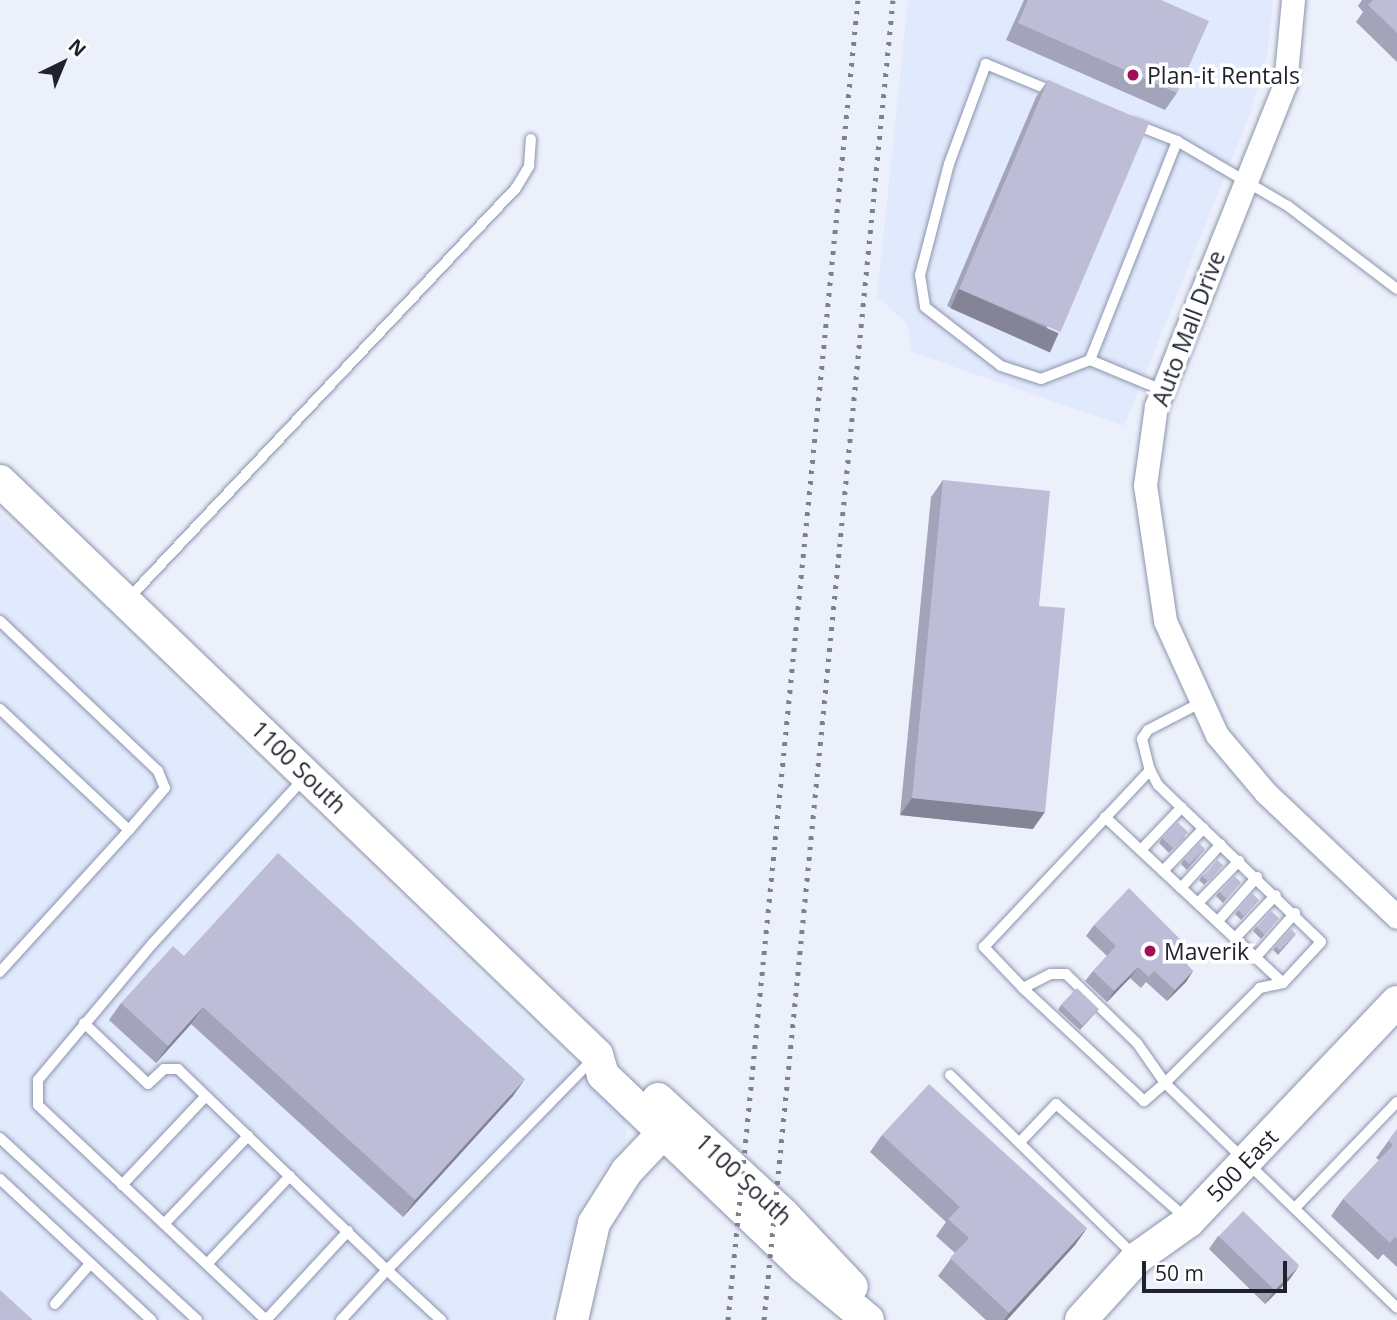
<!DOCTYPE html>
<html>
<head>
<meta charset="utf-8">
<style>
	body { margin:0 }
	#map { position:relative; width:1397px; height:1320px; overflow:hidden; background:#ecf0fb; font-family:"Open Sans",sans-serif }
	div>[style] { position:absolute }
	.built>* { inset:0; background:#e1e9fd }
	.roads { filter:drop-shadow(0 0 2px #8b94ac) drop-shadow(0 0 2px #8b94ac) }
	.lane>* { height:10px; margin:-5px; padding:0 5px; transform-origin:5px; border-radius:5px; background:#fff }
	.street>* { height:23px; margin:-11.5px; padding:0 11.5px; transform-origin:11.5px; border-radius:11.5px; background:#fff }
	.secondary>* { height:32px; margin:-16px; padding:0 16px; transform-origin:16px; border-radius:16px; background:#fff }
	.rail>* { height:5px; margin-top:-2.5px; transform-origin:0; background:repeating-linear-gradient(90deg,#7d818c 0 3.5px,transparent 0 10.5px) }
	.wall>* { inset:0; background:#a3a3ba }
	.shaded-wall>* { inset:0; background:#858497; transform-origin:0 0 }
	.building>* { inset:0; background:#bebdd8; transform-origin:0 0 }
	.dots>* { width:19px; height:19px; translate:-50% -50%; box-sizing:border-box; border:4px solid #fff; border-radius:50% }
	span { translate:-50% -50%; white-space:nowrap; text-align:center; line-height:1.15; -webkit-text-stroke:7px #fff; paint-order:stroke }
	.poi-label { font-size:23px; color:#1f232d }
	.left { translate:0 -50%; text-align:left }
	.street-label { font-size:23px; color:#1f232d }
	.north { position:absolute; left:28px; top:28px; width:70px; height:70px; -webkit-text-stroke:5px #fff; paint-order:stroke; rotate:43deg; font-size:19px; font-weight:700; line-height:28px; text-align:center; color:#1f232d }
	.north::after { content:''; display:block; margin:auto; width:24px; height:32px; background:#1f232d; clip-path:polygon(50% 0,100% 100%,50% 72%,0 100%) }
	.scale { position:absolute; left:1142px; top:1261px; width:145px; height:32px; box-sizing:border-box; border:4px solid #1f232d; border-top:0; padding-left:9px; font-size:21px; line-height:24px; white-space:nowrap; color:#1f232d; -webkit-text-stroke:5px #fff; paint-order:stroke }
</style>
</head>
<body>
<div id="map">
	<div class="built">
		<i style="clip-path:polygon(908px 0,1273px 0,1268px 50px,1251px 112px,1124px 426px,912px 352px,907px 323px,877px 297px)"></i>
		<i style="clip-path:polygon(0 512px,627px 1113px,626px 1141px,590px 1190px,577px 1216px,549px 1320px,0 1320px)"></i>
	</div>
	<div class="roads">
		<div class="lane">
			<i style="left:1054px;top:92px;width:74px;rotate:-157.6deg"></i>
			<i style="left:986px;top:64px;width:107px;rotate:110.3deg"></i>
			<i style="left:949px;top:164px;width:115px;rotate:104.6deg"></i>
			<i style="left:920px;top:275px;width:32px;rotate:81deg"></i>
			<i style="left:925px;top:307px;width:96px;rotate:37.8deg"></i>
			<i style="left:1001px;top:366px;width:42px;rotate:18deg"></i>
			<i style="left:1041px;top:379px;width:53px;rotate:-21.2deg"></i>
			<i style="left:1090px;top:360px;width:78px;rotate:22.6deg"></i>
			<i style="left:1134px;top:124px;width:46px;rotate:21.6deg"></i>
			<i style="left:1177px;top:141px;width:129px;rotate:30.4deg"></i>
			<i style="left:1288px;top:206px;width:137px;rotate:37.3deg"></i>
			<i style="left:1090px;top:360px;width:236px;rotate:-68.3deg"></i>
			<i style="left:128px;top:599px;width:565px;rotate:-46.65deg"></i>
			<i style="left:516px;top:188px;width:26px;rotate:-59deg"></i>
			<i style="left:529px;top:166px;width:27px;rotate:-86deg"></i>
			<i style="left:0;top:621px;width:218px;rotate:43.5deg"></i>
			<i style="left:158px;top:771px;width:18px;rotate:68deg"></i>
			<i style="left:165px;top:788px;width:55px;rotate:130.6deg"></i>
			<i style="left:1202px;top:702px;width:61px;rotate:152.6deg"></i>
			<i style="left:1148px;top:730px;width:11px;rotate:124deg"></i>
			<i style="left:1142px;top:739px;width:32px;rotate:76deg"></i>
			<i style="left:1150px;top:770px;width:17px;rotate:62deg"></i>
			<i style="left:1158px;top:785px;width:226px;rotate:43.9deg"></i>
			<i style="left:1321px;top:942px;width:56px;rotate:132.8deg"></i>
			<i style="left:1283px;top:983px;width:24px;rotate:168deg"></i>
			<i style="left:1260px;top:988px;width:134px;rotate:135deg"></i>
			<i style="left:1165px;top:1083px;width:323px;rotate:44.1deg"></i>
			<i style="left:0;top:709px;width:177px;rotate:43.2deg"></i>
			<i style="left:129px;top:830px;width:192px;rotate:132.3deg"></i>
			<i style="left:1105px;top:817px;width:243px;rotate:43deg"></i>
			<i style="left:1141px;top:850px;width:59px;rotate:-46.4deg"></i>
			<i style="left:1163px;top:871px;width:59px;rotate:-46.4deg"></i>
			<i style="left:1181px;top:888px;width:59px;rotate:-47.7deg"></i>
			<i style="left:1198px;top:903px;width:59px;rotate:-45.7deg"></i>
			<i style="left:1218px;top:921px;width:59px;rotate:-48.4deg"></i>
			<i style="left:1235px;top:938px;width:59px;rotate:-46.4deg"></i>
			<i style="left:1256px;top:957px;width:59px;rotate:-48.4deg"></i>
			<i style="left:1023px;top:988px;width:31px;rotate:-27deg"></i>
			<i style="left:1051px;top:974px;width:15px"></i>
			<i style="left:1066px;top:974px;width:99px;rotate:44.2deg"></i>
			<i style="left:1137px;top:1043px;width:49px;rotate:55deg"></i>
			<i style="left:1165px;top:1083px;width:28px;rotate:139deg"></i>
			<i style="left:1144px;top:1101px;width:166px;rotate:-137deg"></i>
			<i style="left:1023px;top:988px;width:57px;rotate:-133.6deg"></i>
			<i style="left:984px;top:947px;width:243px;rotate:-46.8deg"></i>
			<i style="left:84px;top:1023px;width:88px;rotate:43.6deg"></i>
			<i style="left:148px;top:1084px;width:22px;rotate:-43deg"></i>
			<i style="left:164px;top:1069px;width:14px"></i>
			<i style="left:178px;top:1069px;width:290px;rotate:43.9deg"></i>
			<i style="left:387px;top:1270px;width:295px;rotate:-45.7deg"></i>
			<i style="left:950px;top:1075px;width:259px;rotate:44.4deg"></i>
			<i style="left:0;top:1138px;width:268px;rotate:42.7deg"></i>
			<i style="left:1021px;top:1141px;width:51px;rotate:-46.6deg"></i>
			<i style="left:1056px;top:1104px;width:174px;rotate:41.3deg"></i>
			<i style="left:0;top:1179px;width:207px;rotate:43deg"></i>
			<i style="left:122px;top:1185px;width:122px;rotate:-46.7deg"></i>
			<i style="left:1295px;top:1208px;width:147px;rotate:-46.1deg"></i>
			<i style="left:164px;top:1224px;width:122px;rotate:-46.3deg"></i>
			<i style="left:207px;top:1264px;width:121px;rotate:-46.7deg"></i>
			<i style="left:55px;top:1304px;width:53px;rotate:-48.8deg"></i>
			<i style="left:266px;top:1320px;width:313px;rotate:-136.7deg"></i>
			<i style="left:38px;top:1105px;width:25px;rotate:-90deg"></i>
			<i style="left:38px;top:1080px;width:179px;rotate:-50deg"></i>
			<i style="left:153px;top:943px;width:225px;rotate:-47.5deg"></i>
			<i style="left:266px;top:1320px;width:121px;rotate:-47.3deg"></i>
			<i style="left:341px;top:1320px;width:68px;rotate:-47.4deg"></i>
			<i style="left:387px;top:1270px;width:74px;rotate:42.8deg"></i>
		</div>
		<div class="street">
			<i style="left:1293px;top:0;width:84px;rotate:95.4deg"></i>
			<i style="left:1285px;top:84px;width:347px;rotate:111.8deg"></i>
			<i style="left:1156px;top:406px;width:80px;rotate:97.9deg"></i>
			<i style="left:1145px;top:485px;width:137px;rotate:81.6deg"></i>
			<i style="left:1165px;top:621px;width:125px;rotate:65.5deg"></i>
			<i style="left:1217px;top:735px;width:76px;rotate:49.8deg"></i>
			<i style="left:1266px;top:793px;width:180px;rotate:43.4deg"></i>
		</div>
		<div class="secondary">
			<i style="left:0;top:481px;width:828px;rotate:43.87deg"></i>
			<i style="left:597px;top:1055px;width:21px;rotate:73deg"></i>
			<i style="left:603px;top:1075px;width:278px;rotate:43.7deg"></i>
			<i style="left:804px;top:1267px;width:83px;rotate:39.6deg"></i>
			<i style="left:658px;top:1099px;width:170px;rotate:42.6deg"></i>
			<i style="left:783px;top:1214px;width:100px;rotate:46.6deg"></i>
			<i style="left:572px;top:1320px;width:99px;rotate:-77.2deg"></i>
			<i style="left:594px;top:1223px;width:62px;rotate:-57.6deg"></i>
			<i style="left:627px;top:1171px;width:52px;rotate:-46.5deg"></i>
			<i style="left:1081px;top:1320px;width:84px;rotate:-47.9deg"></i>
			<i style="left:1137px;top:1258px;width:64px;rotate:-35.4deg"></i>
			<i style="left:1189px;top:1221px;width:302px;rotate:-46.5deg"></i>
		</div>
	</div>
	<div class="rail">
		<i style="left:728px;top:1320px;width:1326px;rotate:-84.38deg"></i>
		<i style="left:764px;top:1320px;width:1326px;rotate:-84.42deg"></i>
	</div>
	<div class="wall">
		<i style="clip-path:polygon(1024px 0,1161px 0,1177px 93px,1165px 110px,1006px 40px)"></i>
		<i style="clip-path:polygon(1362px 0,1397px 0,1397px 62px,1356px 22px,1363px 12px,1358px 6px)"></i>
		<i style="clip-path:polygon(1048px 80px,1047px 350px,947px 306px,1036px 97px)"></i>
		<i style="clip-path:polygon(943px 480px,1039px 606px,1033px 829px,900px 815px,931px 497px)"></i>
		<i style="clip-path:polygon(1185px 837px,1169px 853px,1159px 843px,1162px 838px)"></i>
		<i style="clip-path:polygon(1205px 849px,1187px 870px,1181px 864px,1184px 859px)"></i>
		<i style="clip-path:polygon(1223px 865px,1204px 885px,1199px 880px,1202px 876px)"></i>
		<i style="clip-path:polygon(1241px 882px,1223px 903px,1216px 896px,1219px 892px)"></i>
		<i style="clip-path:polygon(1259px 900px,1241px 920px,1235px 914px,1238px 910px)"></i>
		<i style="clip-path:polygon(1279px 918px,1261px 939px,1253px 931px,1256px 927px)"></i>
		<i style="clip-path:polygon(1094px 925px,1187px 965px,1193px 971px,1186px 982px,1167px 1001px,1146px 982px,1141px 988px,1130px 978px,1107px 1002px,1085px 981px,1093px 971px,1107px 956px,1086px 936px)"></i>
		<i style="clip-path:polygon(1296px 934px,1278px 955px,1273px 950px,1276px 946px)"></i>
		<i style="clip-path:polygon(184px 956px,513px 1096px,403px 1217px,191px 1024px,156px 1063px,109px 1020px,121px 1003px)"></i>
		<i style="clip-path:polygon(1061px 1005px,1099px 1009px,1080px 1030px,1058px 1010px)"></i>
		<i style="clip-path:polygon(1397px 1129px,1397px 1267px,1383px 1254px,1378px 1260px,1331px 1216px,1343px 1199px,1379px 1160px,1376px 1158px)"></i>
		<i style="clip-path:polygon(882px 1135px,1087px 1228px,1075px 1245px,1007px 1320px,986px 1320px,938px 1276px,955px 1253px,936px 1236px,946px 1222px,870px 1152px)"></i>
		<i style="clip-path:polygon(1218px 1236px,1290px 1279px,1265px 1304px,1209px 1249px)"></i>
	</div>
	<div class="shaded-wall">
		<i style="left:959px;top:289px;width:109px;height:21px;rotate:24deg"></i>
		<i style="clip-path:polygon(912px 798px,1045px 812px,1033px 829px,900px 815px)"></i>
		<i style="clip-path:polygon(1138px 967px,1130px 978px,1107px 1002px,1114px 991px)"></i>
		<i style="clip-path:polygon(1193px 971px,1186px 982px,1167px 1001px,1175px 990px)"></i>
		<i style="clip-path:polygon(203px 1007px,191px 1024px,156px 1063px,168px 1046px)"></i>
		<i style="clip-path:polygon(525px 1079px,513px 1096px,403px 1217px,415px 1200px)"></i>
		<i style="clip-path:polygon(1087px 1228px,1075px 1245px,1007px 1320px,1004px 1320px,1009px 1313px)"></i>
		<i style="clip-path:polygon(1299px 1266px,1290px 1279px,1265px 1304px,1274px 1291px)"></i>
	</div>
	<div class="building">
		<i style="clip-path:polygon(1028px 0,1161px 0,1209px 21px,1177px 93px,1018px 23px)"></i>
		<i style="clip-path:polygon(1373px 0,1397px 0,1397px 33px,1368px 5px)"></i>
		<i style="left:1048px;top:80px;width:110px;height:227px;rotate:23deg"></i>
		<i style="clip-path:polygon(943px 480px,1050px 491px,1039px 606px,1065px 608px,1045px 812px,912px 798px)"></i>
		<i style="left:1177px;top:822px;width:15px;height:22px;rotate:42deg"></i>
		<i style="left:1199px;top:843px;width:8px;height:22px;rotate:45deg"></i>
		<i style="clip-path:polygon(278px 853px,525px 1079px,415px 1200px,203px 1007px,168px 1046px,121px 1003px,173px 946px,184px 956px)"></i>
		<i style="left:1217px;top:860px;width:8px;height:22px;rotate:40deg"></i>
		<i style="left:1234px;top:876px;width:9px;height:22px;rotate:41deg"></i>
		<i style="clip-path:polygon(1129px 888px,1195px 954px,1186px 963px,1193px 971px,1175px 990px,1154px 971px,1149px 977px,1138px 967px,1114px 991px,1093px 971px,1116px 946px,1094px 925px)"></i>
		<i style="clip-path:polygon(1252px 893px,1259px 900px,1244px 916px,1238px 910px)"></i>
		<i style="left:1271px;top:911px;width:11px;height:22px;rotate:41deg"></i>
		<i style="left:1291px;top:929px;width:7px;height:23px;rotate:45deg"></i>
		<i style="left:1077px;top:988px;width:30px;height:23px;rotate:44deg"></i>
		<i style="clip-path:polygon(929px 1084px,1087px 1228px,1009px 1313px,950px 1258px,969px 1238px,948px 1219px,960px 1207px,882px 1135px)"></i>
		<i style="clip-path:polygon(1397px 1129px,1397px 1239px,1395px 1237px,1390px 1243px,1343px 1199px,1393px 1145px,1388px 1141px)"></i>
		<i style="left:1243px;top:1211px;width:78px;height:35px;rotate:44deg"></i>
		<i style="clip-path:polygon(0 1290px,33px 1320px,0 1320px)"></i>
	</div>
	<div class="dots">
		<i style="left:1133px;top:75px;background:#a00e56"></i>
		<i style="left:1150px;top:951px;background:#a00e56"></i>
	</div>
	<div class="poi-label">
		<span class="left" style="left:1147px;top:75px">Plan-it Rentals</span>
		<span class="left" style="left:1164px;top:951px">Maverik</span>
	</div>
	<div class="street-label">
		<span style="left:1188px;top:328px;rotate:-69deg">Auto Mall Drive</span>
		<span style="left:299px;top:767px;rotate:44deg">1100 South</span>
		<span style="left:1242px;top:1165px;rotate:-46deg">500 East</span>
		<span style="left:744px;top:1179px;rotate:43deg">1100 South</span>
	</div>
	<div class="north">N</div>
	<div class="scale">50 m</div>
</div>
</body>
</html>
